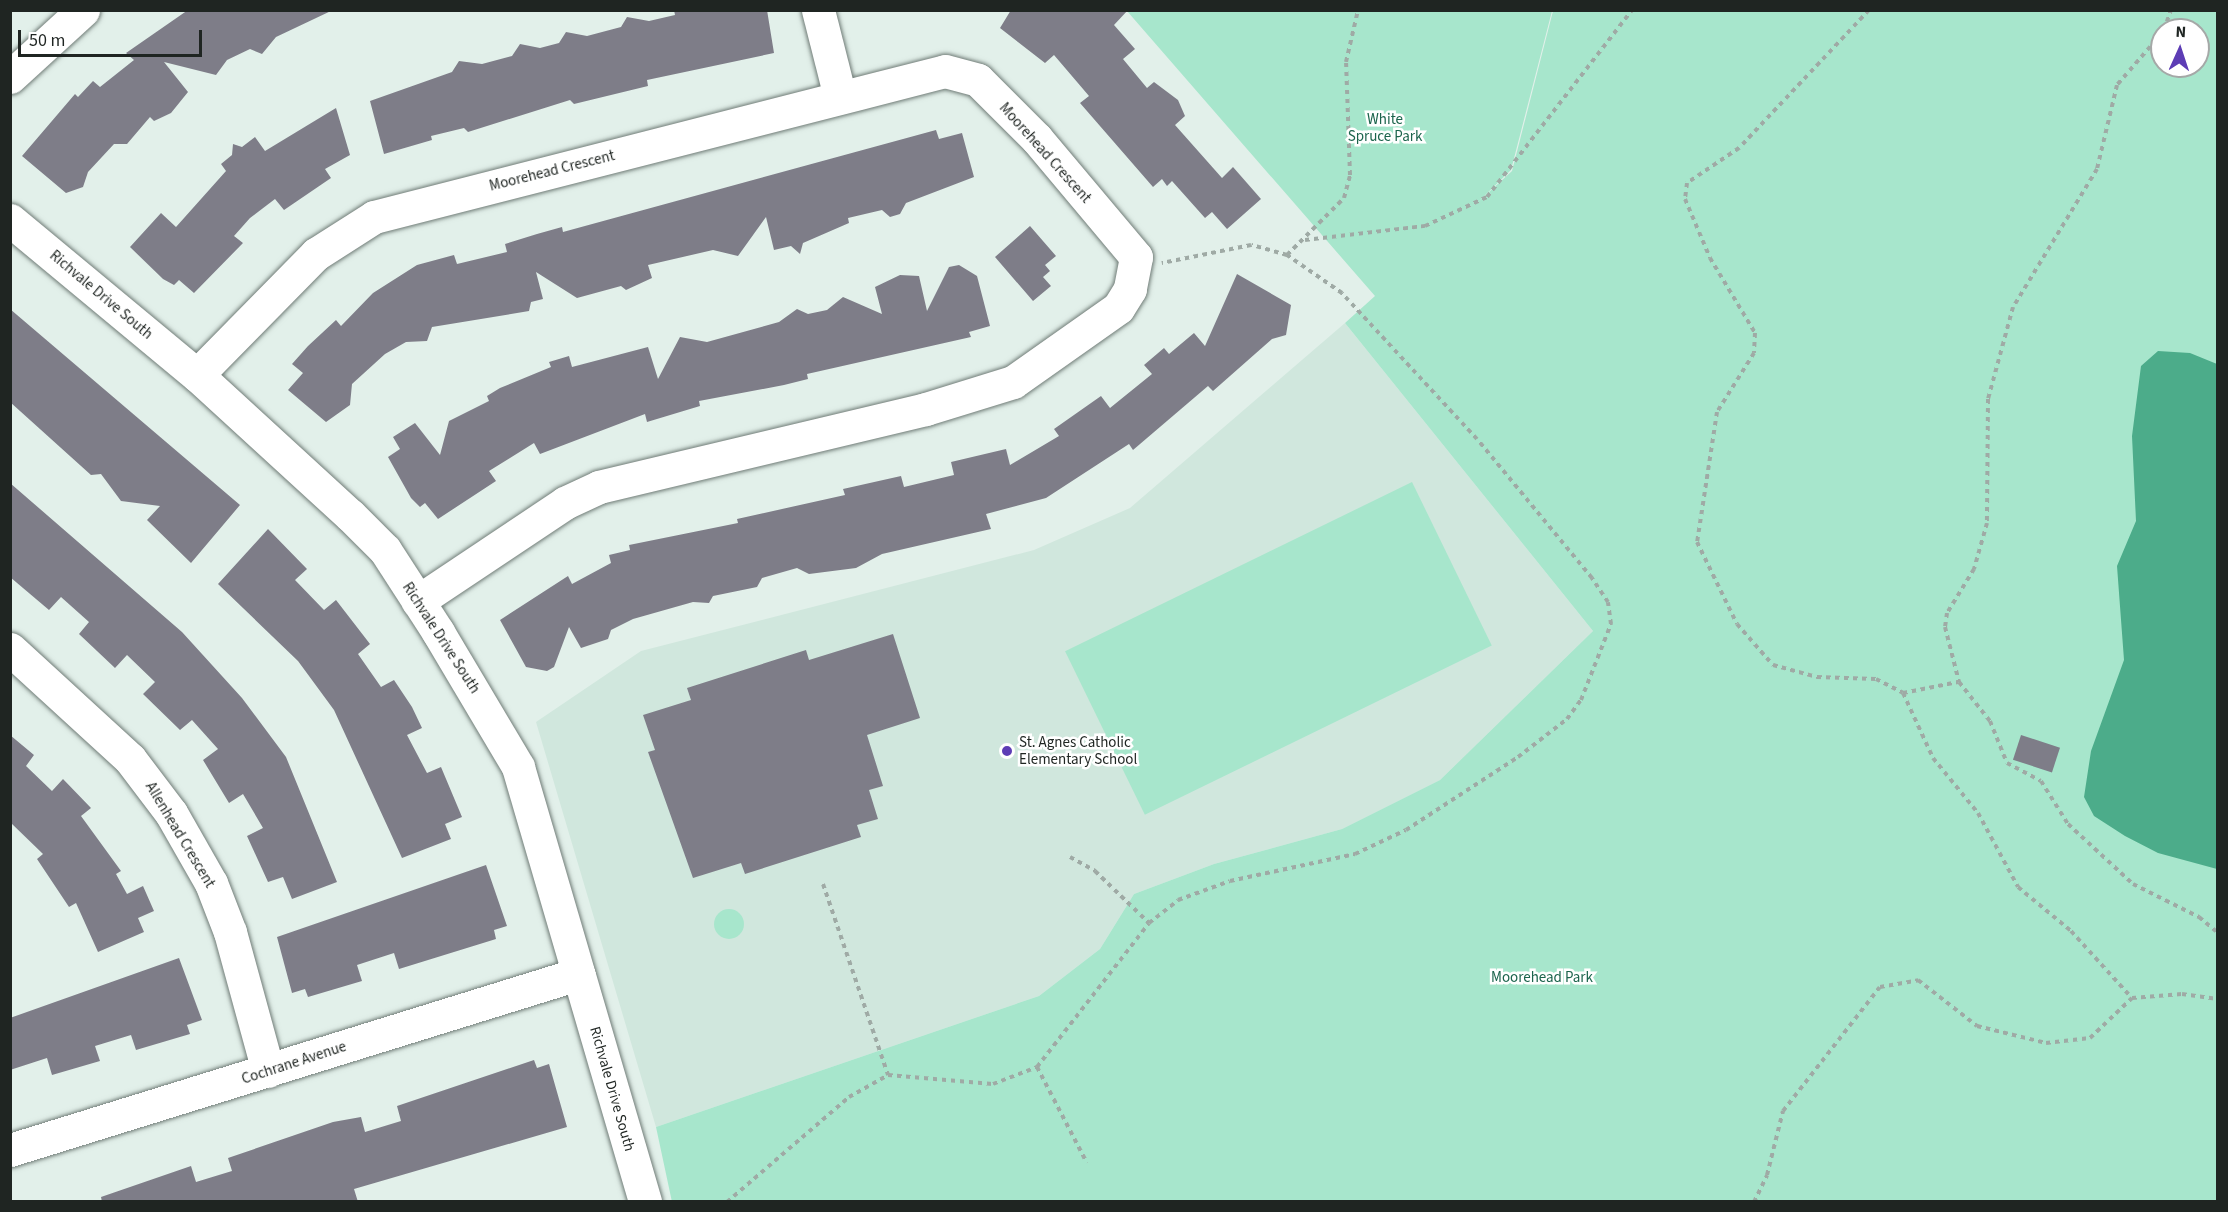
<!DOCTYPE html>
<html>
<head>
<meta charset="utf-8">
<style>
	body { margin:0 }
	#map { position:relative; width:2228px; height:1212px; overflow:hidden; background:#e2f0ea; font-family:"Source Sans 3",sans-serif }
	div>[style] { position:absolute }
	.built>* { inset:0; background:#d0e7dd }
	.green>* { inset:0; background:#a7e6cc; transform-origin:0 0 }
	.round { border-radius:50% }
	.water>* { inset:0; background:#4cac8a }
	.building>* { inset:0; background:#7e7d88; transform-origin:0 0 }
	.path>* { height:4px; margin-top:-2px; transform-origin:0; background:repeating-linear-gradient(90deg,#9faaa5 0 4.5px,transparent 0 9px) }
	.roads { filter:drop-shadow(0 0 2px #707c77) drop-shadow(0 0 2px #707c77) }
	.minor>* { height:33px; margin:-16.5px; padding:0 16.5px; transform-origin:16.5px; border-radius:16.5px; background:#fff }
	.dots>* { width:16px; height:16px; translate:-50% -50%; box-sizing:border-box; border:3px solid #fff; border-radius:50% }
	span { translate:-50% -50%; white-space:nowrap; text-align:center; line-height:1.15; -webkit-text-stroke:5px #fff; paint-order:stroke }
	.park-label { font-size:15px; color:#1b644c }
	.street-label { font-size:15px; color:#1f2522 }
	.poi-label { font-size:15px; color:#1f2522 }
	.left { translate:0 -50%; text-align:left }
	.frame { position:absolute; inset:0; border:12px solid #1f2522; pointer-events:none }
	.north { position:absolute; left:2150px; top:18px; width:60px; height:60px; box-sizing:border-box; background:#fff; border:2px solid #a5a8a7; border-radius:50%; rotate:3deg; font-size:16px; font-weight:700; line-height:24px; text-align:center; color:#1f2522 }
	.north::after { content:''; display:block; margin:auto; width:21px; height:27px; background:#5d3db5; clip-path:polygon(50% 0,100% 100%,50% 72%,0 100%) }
	.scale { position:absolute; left:18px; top:30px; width:184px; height:27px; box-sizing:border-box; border:3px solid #1f2522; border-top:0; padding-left:8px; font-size:18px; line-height:21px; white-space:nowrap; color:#1f2522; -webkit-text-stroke:4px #fff; paint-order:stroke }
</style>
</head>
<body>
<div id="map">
	<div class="built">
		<i style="clip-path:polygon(1345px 323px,1593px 631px,1440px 780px,1342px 829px,1214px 864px,1134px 894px,1100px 949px,1039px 996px,656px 1127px,536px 722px,641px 651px,1034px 550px,1130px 508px)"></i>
	</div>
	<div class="green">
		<i style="clip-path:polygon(evenodd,1127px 11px,1552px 11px,1511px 170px,1477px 203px,1512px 171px,1553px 11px,2217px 11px,2217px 1201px,672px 1202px,656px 1127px,1039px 996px,1100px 949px,1134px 894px,1214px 864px,1342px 829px,1440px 780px,1593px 631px,1345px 323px,1375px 296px,1127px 11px,2162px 30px,2198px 30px,2198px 66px,2162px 66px,2162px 30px)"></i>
		<i style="left:1412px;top:482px;width:182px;height:386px;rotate:64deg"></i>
		<i class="round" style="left:714px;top:909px;width:30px;height:30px"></i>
	</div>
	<div class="water">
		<i style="clip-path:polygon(2158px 351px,2190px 353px,2217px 364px,2217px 869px,2158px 853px,2125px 836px,2094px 816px,2084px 797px,2091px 751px,2124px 660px,2117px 566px,2136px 521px,2132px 436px,2141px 366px)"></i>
	</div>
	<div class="building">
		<i style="clip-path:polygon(188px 10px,333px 10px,276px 37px,262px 54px,250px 49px,227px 60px,216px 75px,164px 62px,188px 92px,171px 113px,154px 121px,150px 117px,127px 144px,114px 144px,88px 172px,83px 187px,66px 193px,22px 156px,75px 94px,78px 97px,93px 81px,100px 87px,134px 60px,126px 53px)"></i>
		<i style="clip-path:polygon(674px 10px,767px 10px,774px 53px,647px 80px,648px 86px,574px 104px,570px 100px,468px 132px,464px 128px,431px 136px,432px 140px,384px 154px,370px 101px,452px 72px,459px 61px,482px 64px,512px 56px,520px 44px,540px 48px,559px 43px,566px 32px,587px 36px,621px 27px,627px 17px,649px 21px,675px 15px)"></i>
		<i style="clip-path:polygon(1011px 10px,1128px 10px,1114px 25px,1135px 49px,1123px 59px,1147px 88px,1154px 82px,1178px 100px,1185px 116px,1175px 125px,1222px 178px,1233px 167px,1261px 199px,1227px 229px,1212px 212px,1205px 218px,1172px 181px,1167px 186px,1162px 179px,1153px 187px,1080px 103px,1089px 96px,1054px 55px,1045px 63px,1000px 28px)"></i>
		<i style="clip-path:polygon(336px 108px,350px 155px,325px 169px,331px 178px,284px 210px,275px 199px,250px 218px,234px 236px,243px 243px,194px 293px,179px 280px,174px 285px,163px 279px,130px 247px,161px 213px,176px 227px,226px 171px,221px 164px,232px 155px,233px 144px,242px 147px,255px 137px,265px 151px)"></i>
		<i style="clip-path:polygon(936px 130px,939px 139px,962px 133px,974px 177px,906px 203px,900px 214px,890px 217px,882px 210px,848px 218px,849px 223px,803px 243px,800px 254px,791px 246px,774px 250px,766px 217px,738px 256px,713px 250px,648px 265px,652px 278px,626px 290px,621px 286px,577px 298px,536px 272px,543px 299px,531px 302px,529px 311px,432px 327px,427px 341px,406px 342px,385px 354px,352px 384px,350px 405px,326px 422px,288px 390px,303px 373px,292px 364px,308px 346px,336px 320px,341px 326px,373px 293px,417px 265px,454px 255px,457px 264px,507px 252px,505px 244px,537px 234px,562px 227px,563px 232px)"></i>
		<i style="clip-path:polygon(1030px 226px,1056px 256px,1045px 265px,1050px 271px,1043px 277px,1051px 286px,1033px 301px,995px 257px)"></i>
		<i style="clip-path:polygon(959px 265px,977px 276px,990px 326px,969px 332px,971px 337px,807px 374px,808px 379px,784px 385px,699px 401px,700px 406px,647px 422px,645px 414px,540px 454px,534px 443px,489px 471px,496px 481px,438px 519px,425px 503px,420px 507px,411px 498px,388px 457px,400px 449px,393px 437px,415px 423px,440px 455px,449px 421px,489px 401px,487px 396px,500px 388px,551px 367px,549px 362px,569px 356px,572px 367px,648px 347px,658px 379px,680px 337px,707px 342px,779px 322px,797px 309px,808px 314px,827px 310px,843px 297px,882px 314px,875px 287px,900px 275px,919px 276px,927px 311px,949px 267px)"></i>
		<i style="clip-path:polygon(1237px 274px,1291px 305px,1286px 335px,1272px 339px,1213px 391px,1208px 386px,1133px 450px,1129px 444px,1046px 498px,986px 514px,991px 529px,882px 554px,856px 568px,809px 574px,797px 568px,762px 578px,757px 587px,713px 596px,709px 603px,693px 602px,633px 619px,611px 630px,608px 639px,581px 648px,569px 627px,554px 667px,547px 671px,526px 667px,500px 620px,568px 576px,572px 584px,611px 563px,609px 555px,630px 550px,629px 545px,738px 523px,737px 519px,845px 495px,843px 489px,901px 476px,904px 487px,954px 475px,951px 462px,1006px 449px,1010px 465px,1059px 436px,1054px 429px,1101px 396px,1110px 408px,1152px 374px,1144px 365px,1164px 348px,1169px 354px,1194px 333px,1205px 346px)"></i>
		<i style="clip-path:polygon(10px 309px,240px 505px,191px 563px,147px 520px,160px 506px,121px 501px,101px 474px,91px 475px,10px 402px)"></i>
		<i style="clip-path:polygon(10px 483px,182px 632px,242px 698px,286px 757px,337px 882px,292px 899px,283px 877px,268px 882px,247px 836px,263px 828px,243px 794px,229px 803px,203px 760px,218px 749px,192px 720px,180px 730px,143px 694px,155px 682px,127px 655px,115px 668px,79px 634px,89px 622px,61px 597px,49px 610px,10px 577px)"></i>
		<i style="clip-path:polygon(268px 529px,307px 569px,295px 580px,324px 610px,336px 600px,370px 644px,358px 654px,381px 687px,394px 680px,412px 707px,422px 728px,407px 735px,427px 773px,441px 767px,462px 817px,445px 824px,451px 839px,402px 858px,334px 710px,298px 661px,218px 584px)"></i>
		<i style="clip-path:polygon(893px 634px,920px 718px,867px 735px,883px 786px,869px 790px,878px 819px,857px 825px,861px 837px,745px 874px,741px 863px,693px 878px,648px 752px,655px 750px,643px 715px,691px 700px,687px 688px,806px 650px,809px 660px)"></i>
		<i style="clip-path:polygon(10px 735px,34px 755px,26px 766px,52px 791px,63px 779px,91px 808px,81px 816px,121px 871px,116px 874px,127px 894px,143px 886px,154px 911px,138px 918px,144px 932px,98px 952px,76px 903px,69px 907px,37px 859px,43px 854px,10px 822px)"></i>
		<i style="left:2021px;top:735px;width:41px;height:26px;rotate:18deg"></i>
		<i style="clip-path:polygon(486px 865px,507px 926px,494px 930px,496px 939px,399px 969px,394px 953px,357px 965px,362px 981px,308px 997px,305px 989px,292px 993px,277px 937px)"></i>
		<i style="clip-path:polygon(179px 958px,202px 1020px,187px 1025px,190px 1034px,136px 1050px,131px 1035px,95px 1046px,100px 1061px,52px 1075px,47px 1058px,10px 1070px,10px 1018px)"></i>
		<i style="clip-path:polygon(534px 1060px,537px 1068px,549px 1064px,567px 1127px,354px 1189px,358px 1202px,102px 1202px,101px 1197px,191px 1166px,196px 1182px,232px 1171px,228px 1158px,333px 1122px,361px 1117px,365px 1132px,401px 1121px,397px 1106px)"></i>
	</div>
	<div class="path">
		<i style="left:1869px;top:10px;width:190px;rotate:133.3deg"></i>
		<i style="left:1739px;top:148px;width:63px;rotate:146.1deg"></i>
		<i style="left:1687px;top:183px;width:16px;rotate:97deg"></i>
		<i style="left:1685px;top:199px;width:64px;rotate:67deg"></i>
		<i style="left:1710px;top:258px;width:87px;rotate:59deg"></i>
		<i style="left:1755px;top:333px;width:20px;rotate:93deg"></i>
		<i style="left:1754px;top:353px;width:70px;rotate:122.1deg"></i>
		<i style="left:1717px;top:412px;width:132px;rotate:98.7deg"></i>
		<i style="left:1697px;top:542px;width:91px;rotate:64deg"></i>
		<i style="left:1737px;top:624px;width:55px;rotate:48.7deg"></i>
		<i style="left:1773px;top:665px;width:46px;rotate:15.3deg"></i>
		<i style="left:1817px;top:677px;width:59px;rotate:1.9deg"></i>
		<i style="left:1876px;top:679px;width:30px;rotate:27deg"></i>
		<i style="left:1903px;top:693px;width:72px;rotate:65.2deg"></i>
		<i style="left:1933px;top:758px;width:71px;rotate:50.7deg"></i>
		<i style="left:1978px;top:813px;width:84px;rotate:61.6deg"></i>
		<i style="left:2018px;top:887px;width:69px;rotate:39.7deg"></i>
		<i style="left:2071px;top:931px;width:91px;rotate:47.7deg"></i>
		<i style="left:2164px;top:30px;width:21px;rotate:-71deg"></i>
		<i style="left:2162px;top:33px;width:69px;rotate:130.9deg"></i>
		<i style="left:2117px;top:85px;width:86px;rotate:103.4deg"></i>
		<i style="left:2097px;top:169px;width:162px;rotate:121.3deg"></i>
		<i style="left:2013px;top:307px;width:95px;rotate:105.2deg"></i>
		<i style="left:1988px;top:399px;width:124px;rotate:90.5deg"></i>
		<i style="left:1987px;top:523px;width:48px;rotate:105.8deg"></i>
		<i style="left:1974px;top:569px;width:52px;rotate:121.5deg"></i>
		<i style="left:1947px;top:613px;width:14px;rotate:98deg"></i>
		<i style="left:1945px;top:627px;width:57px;rotate:75.7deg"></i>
		<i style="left:1959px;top:682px;width:50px;rotate:51.5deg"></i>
		<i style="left:1990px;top:721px;width:45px;rotate:68deg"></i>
		<i style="left:2007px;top:763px;width:38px;rotate:28deg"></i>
		<i style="left:2041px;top:781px;width:51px;rotate:57.9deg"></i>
		<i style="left:2068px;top:824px;width:88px;rotate:42.7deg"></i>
		<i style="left:2133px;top:884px;width:74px;rotate:26.6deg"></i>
		<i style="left:2199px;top:917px;width:25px;rotate:40deg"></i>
		<i style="left:1305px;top:240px;width:121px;rotate:-6.7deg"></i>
		<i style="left:1425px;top:226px;width:68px;rotate:-25.1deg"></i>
		<i style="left:1487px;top:197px;width:237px;rotate:-52.2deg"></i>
		<i style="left:1287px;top:255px;width:81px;rotate:-45deg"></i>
		<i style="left:1344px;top:198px;width:24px;rotate:-75deg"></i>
		<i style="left:1350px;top:175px;width:113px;rotate:-92deg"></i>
		<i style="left:1346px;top:62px;width:53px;rotate:-77deg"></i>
		<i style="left:1903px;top:693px;width:56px;rotate:-11.3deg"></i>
		<i style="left:1070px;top:857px;width:29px;rotate:29deg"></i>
		<i style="left:1095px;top:871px;width:75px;rotate:43.9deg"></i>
		<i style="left:823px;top:884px;width:202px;rotate:71.2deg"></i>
		<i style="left:1037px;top:1067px;width:182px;rotate:-52.1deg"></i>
		<i style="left:1149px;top:923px;width:37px;rotate:-38deg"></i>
		<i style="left:1178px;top:900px;width:55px;rotate:-20.1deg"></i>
		<i style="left:1230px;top:881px;width:128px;rotate:-12.2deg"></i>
		<i style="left:1355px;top:854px;width:56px;rotate:-25.2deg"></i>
		<i style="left:1406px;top:830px;width:134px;rotate:-33.1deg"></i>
		<i style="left:1518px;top:757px;width:62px;rotate:-37.8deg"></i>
		<i style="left:1567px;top:719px;width:24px;rotate:-54deg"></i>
		<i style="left:1581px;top:700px;width:82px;rotate:-68.5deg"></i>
		<i style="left:1611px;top:624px;width:22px;rotate:-98deg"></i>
		<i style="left:1608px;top:602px;width:29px;rotate:-124deg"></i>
		<i style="left:1592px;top:578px;width:180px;rotate:-129.6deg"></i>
		<i style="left:1477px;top:439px;width:199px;rotate:-132.8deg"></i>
		<i style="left:1342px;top:293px;width:67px;rotate:-145.4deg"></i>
		<i style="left:1287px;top:255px;width:37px;rotate:-164deg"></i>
		<i style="left:1251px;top:245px;width:91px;rotate:168.6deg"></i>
		<i style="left:727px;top:1202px;width:161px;rotate:-40.7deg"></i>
		<i style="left:849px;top:1097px;width:45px;rotate:-29.4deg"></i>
		<i style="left:888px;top:1075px;width:105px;rotate:4.9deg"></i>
		<i style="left:993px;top:1084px;width:47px;rotate:-21.1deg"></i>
		<i style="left:1037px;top:1067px;width:108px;rotate:62.5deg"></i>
		<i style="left:1754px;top:1202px;width:30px;rotate:-64deg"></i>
		<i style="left:1767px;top:1175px;width:66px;rotate:-76deg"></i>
		<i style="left:1783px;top:1111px;width:157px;rotate:-52deg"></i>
		<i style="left:1880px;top:987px;width:39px;rotate:-10deg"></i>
		<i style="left:1918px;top:980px;width:75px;rotate:37.9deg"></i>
		<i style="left:1977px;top:1026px;width:71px;rotate:13.8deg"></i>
		<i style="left:2046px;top:1043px;width:44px;rotate:-6.5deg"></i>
		<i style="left:2090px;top:1038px;width:58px;rotate:-43.6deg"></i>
		<i style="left:2132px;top:998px;width:50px;rotate:-4.6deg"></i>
		<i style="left:2182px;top:994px;width:36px;rotate:8deg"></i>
	</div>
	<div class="roads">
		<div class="minor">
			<i style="left:818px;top:10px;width:90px;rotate:75.8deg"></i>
			<i style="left:10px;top:77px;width:99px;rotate:-42.5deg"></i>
			<i style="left:10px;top:220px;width:243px;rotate:39.7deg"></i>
			<i style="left:197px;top:375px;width:207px;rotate:42.5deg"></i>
			<i style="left:350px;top:515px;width:49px;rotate:45deg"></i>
			<i style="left:385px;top:550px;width:98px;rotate:57.1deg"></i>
			<i style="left:438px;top:632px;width:157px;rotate:59.3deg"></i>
			<i style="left:518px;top:767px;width:453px;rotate:73.7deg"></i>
			<i style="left:197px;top:375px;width:170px;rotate:-45.5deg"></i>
			<i style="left:316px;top:254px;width:69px;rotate:-32.5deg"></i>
			<i style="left:374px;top:217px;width:589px;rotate:-14.34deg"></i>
			<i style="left:945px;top:71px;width:34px;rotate:15deg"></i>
			<i style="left:978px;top:80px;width:83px;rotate:45deg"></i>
			<i style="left:1037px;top:139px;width:154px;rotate:50deg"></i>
			<i style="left:1136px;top:257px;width:33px;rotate:101deg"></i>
			<i style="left:1130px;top:289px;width:22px;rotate:122deg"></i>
			<i style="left:1118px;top:308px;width:128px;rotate:144.8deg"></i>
			<i style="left:1013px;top:382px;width:91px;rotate:162.8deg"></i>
			<i style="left:926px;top:409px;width:336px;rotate:166.6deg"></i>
			<i style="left:599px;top:487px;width:38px;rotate:155deg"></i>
			<i style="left:565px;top:503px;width:177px;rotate:146.3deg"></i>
			<i style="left:10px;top:649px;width:163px;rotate:42.5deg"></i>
			<i style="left:130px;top:759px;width:68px;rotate:52.8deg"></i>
			<i style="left:171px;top:813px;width:81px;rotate:60.3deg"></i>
			<i style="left:211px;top:883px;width:53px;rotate:68.8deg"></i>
			<i style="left:230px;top:932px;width:144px;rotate:74.7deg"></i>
			<i style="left:10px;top:1150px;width:595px;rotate:-17.22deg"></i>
		</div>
	</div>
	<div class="dots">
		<i style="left:1007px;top:751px;background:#5d3db5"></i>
	</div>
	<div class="park-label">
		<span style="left:1385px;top:128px">White<br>Spruce Park</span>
		<span style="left:1542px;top:978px">Moorehead Park</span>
	</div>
	<div class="street-label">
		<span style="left:1045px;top:153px;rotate:48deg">Moorehead Crescent</span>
		<span style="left:552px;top:171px;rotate:-14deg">Moorehead Crescent</span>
		<span style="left:101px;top:295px;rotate:40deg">Richvale Drive South</span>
		<span style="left:441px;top:638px;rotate:57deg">Richvale Drive South</span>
		<span style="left:180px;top:835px;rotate:59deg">Allenhead Crescent</span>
		<span style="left:294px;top:1063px;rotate:-18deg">Cochrane Avenue</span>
		<span style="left:612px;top:1089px;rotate:74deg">Richvale Drive South</span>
	</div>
	<div class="poi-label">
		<span class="left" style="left:1019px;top:751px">St. Agnes Catholic<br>Elementary School</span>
	</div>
	<div class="frame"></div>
	<div class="north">N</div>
	<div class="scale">50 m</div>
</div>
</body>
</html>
